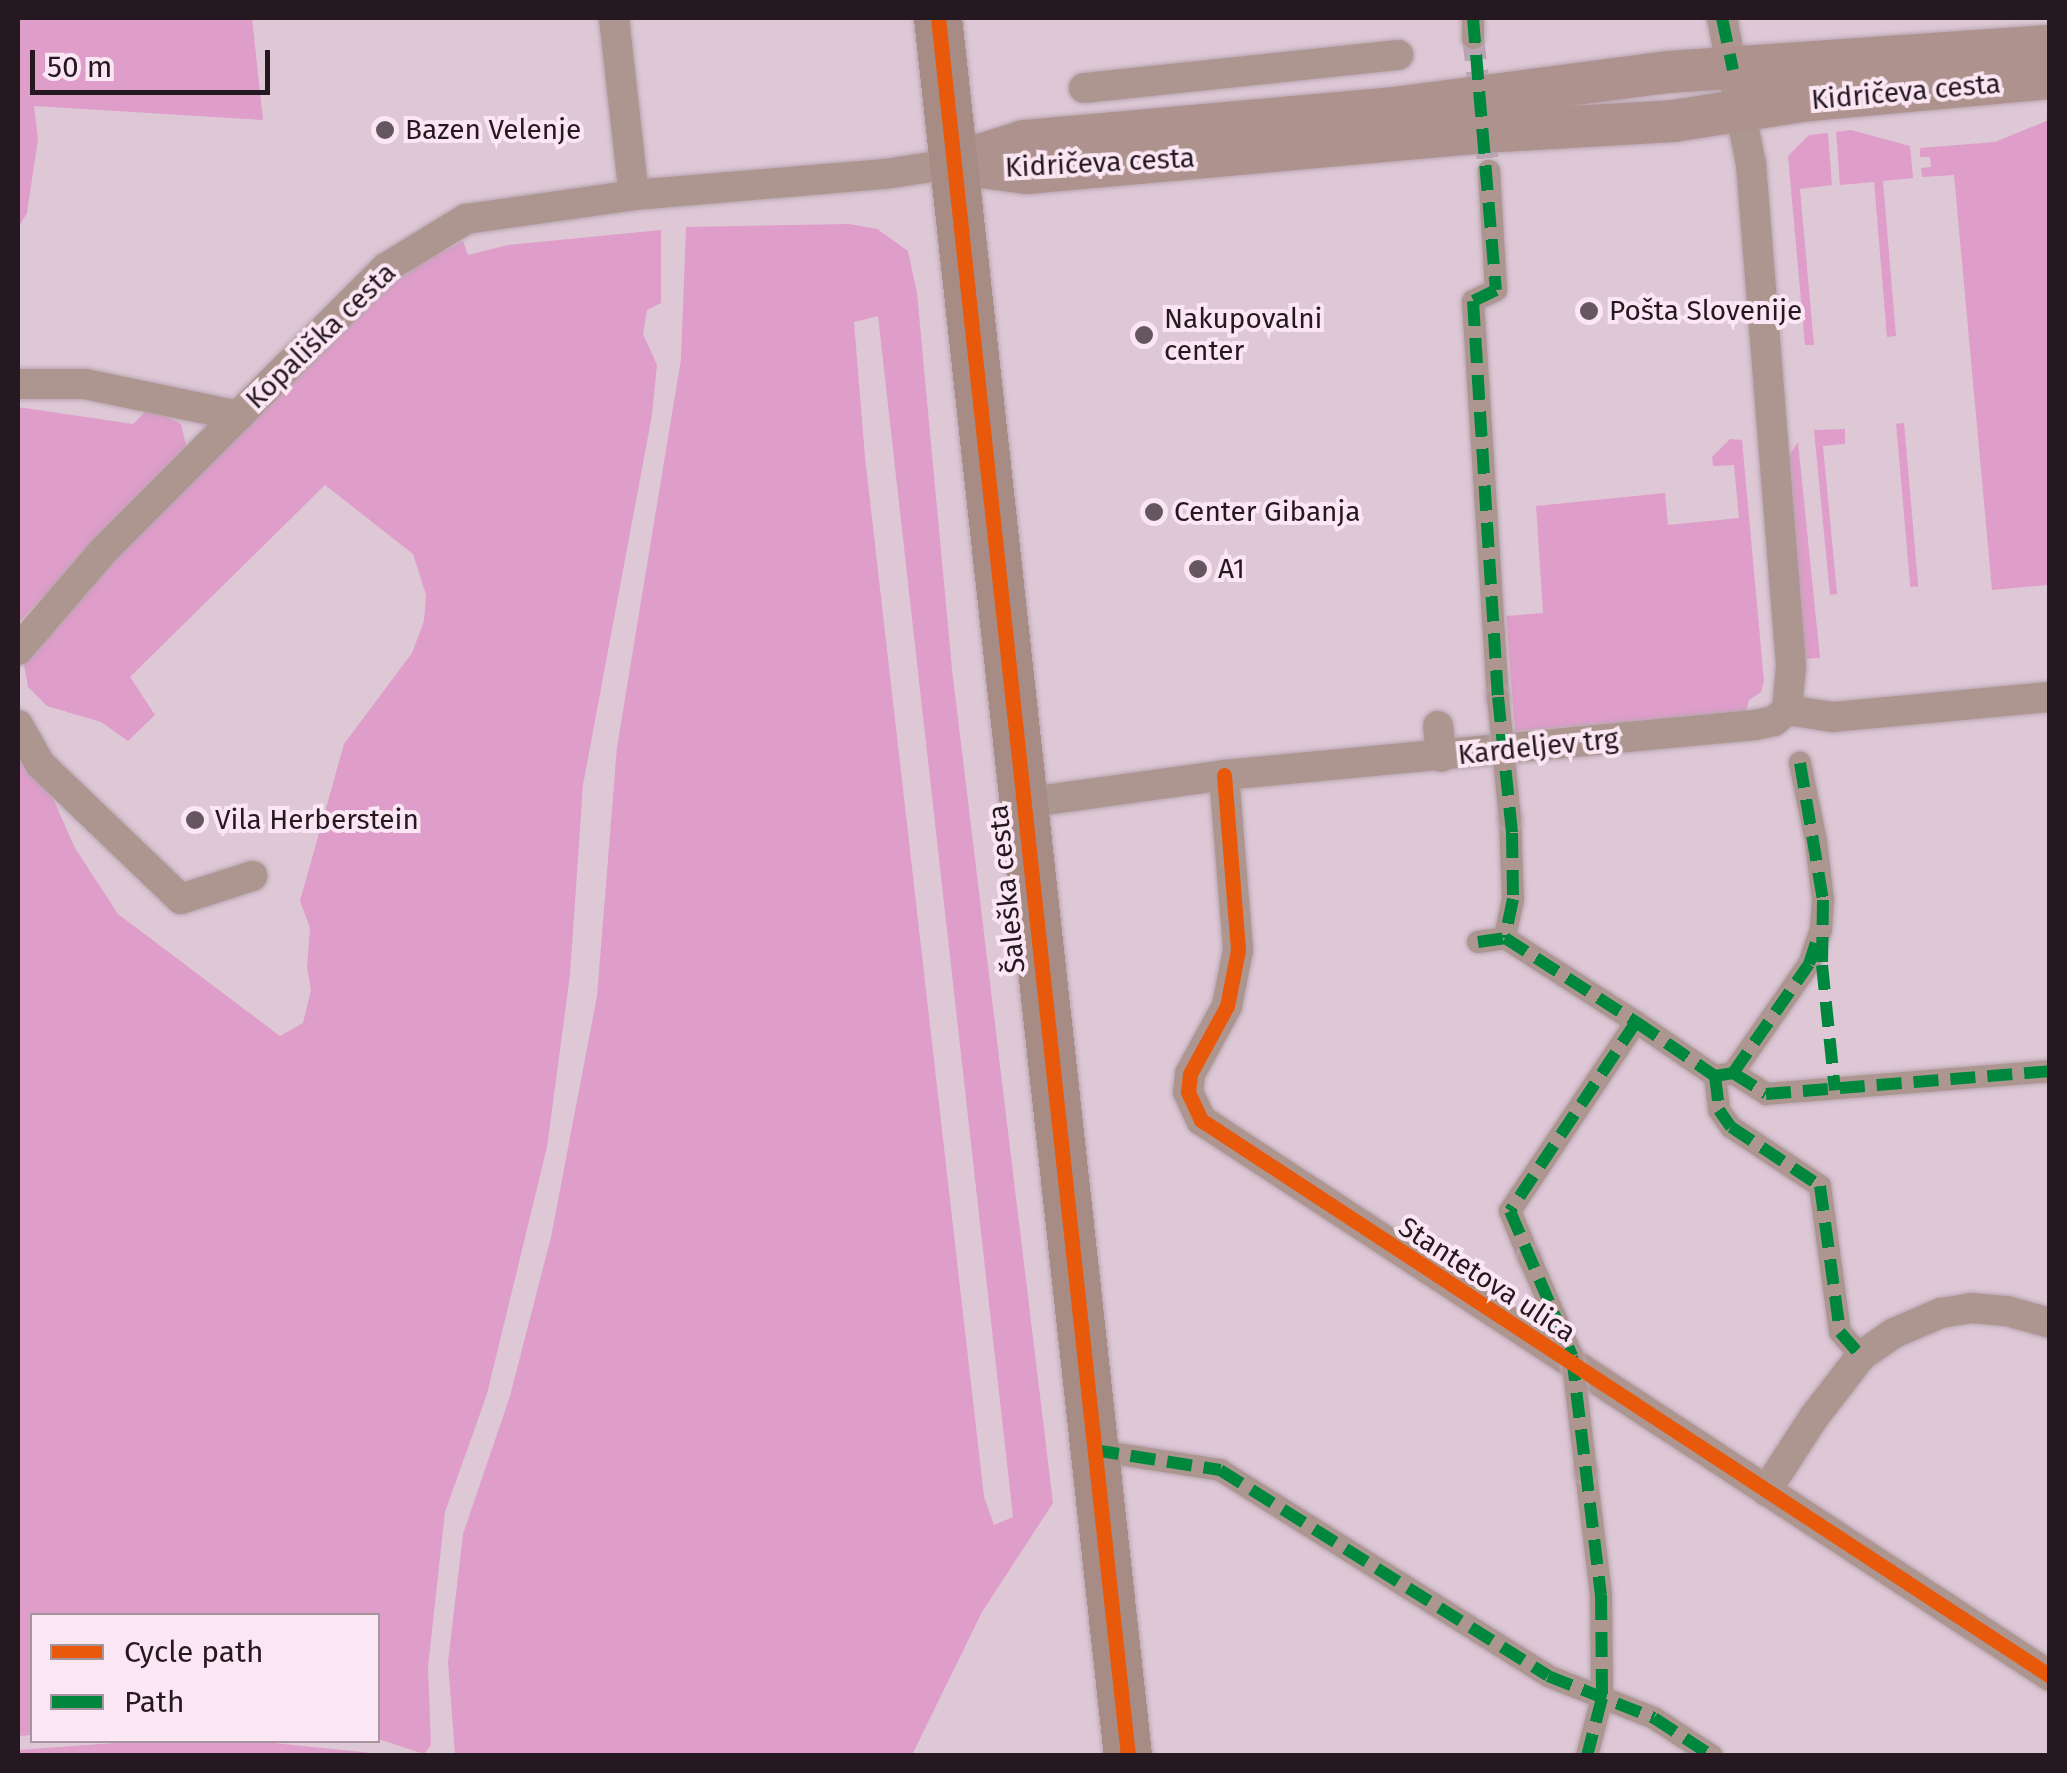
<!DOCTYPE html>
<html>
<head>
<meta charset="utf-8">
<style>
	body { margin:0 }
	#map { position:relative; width:2067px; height:1773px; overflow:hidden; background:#dec8d6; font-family:"Fira Sans",sans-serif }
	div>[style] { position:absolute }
	.green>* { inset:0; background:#df9dca; transform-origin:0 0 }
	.pedestrian-tunnel>* { height:22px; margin-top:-11px; transform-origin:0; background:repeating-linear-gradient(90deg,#b9a5b2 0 22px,transparent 0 33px) }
	.roads { filter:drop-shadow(0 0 2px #b8a6b1) drop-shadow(0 0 2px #b8a6b1) }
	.pedestrian>* { height:22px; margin:-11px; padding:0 11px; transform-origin:11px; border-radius:11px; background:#ae9690 }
	.minor>* { height:30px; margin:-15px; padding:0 15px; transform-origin:15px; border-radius:15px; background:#ae9690 }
	.secondary>* { height:42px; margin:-21px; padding:0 21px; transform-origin:21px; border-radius:21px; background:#ae928e }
	.primary>* { height:48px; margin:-24px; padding:0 24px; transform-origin:24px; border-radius:24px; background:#a78c86 }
	.bridges { filter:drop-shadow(0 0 2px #b8a6b1) drop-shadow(0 0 2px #b8a6b1) }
	.pedestrian-bridge>* { height:22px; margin:-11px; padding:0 11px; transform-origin:11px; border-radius:11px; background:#ae9690 }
	.quiet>* { height:12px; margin-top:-6px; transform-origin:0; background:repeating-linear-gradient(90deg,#00873e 0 25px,transparent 0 37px) }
	.cycleway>* { height:15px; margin:-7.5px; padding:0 7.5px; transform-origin:7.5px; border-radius:7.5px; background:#e8590c }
	.dots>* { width:28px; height:28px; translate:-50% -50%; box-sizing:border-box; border:5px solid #fbe7f3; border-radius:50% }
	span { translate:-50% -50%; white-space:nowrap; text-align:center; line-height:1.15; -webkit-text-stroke:8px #fbe7f3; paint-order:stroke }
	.street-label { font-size:28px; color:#261821 }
	.poi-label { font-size:28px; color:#261821 }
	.left { translate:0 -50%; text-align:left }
	.frame { position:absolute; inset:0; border:20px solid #261821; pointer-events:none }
	.legend { position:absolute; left:30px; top:1613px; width:350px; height:130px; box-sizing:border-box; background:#fbe7f3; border:2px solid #a6949f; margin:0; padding:12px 18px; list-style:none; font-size:30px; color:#261821 }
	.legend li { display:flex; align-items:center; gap:20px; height:50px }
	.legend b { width:50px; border:2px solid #a6949f }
	.scale { position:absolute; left:30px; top:50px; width:240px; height:45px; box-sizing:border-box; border:5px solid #261821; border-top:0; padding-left:12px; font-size:30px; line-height:35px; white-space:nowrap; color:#261821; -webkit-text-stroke:8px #fbe7f3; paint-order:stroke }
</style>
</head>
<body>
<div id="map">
	<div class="green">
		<i style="clip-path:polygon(18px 18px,252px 18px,263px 120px,34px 106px,38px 139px,27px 213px,18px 228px)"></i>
		<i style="clip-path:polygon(2049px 120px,2049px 585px,1992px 590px,1954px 175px,1922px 177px,1921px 168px,1931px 167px,1930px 157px,1920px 157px,1920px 148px,1995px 142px)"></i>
		<i style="clip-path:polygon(1851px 130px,1910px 146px,1913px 178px,1883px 181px,1896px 336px,1887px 337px,1874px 182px,1840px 185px,1836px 132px)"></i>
		<i style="clip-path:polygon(1828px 133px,1832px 185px,1800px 189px,1814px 345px,1805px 345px,1788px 156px,1809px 135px)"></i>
		<i style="clip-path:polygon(evenodd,849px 224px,877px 229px,908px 251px,917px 293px,952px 669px,1053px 1503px,982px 1612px,912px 1755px,455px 1755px,448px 1662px,463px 1534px,510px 1396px,551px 1237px,597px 996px,617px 747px,681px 359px,686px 227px,849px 224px,878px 316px,1013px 1517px,994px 1525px,984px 1497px,865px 457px,854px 322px,878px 316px)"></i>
		<i style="clip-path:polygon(661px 230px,661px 303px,647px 310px,643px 334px,657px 365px,652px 415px,583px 785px,570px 975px,547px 1147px,487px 1394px,445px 1512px,428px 1667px,431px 1745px,424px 1754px,378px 1739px,378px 1616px,32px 1616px,32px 1735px,18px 1736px,18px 754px,50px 792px,75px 848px,118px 914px,280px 1036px,303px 1023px,311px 990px,307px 967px,310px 928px,300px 901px,344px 744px,412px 653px,424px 621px,426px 595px,413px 554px,325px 485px,130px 677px,155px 715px,128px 741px,101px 722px,47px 706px,28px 687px,24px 665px,32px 642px,380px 292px,429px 259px,463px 241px,468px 255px,508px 245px)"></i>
		<i style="clip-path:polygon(18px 407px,133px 424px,150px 407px,181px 424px,187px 448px,18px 623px)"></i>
		<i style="left:1904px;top:423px;width:164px;height:8px;rotate:85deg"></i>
		<i style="clip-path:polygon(1845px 429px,1845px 444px,1823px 446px,1837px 594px,1830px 595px,1814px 430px)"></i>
		<i style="clip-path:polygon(1730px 439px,1742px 440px,1764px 681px,1761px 692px,1749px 700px,1746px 712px,1515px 731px,1506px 616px,1543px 613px,1536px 506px,1665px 493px,1668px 525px,1739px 518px,1734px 465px,1713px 466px,1712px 457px)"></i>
		<i style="clip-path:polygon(1798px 442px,1820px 658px,1804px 659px,1788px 457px)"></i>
		<i style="clip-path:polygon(253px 1741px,391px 1755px,18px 1755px,18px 1750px,143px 1741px)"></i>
	</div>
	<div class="pedestrian-tunnel">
		<i style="left:1473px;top:38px;width:134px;rotate:83.1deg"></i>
	</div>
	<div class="roads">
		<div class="pedestrian">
			<i style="left:1473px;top:18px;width:20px;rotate:90deg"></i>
			<i style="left:1489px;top:171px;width:119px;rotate:86.6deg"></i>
			<i style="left:1496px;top:290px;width:25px;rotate:154deg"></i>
			<i style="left:1473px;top:301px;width:397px;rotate:86.4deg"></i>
			<i style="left:1510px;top:819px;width:80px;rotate:87.9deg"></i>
			<i style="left:1513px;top:899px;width:40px;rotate:102deg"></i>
			<i style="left:1505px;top:938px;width:156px;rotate:32.7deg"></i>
			<i style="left:1636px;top:1022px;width:227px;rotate:123.7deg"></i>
			<i style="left:1510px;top:1211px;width:50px;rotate:67.6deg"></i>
			<i style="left:1478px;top:942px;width:27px;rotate:-8deg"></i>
			<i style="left:1636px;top:1022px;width:96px;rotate:34.4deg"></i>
			<i style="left:1715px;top:1076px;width:18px;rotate:-9deg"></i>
			<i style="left:1733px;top:1073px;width:39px;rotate:32deg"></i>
			<i style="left:1766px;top:1094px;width:285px;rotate:-4.6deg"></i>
			<i style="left:1733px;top:1073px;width:133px;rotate:-55.1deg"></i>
			<i style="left:1809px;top:964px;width:37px;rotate:-71deg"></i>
			<i style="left:1821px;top:929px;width:29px;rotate:-86deg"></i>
			<i style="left:1823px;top:900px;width:59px;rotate:-96.8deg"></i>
			<i style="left:1816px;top:841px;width:80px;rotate:-101.6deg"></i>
			<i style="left:1715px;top:1076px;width:34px;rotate:83deg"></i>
			<i style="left:1719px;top:1110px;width:21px;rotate:55deg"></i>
			<i style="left:1731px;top:1127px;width:107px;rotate:33.5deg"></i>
			<i style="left:1820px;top:1186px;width:147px;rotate:82.2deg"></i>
			<i style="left:1840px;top:1332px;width:32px;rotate:49deg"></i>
			<i style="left:1094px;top:1450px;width:128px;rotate:9deg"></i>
			<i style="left:1220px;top:1470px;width:387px;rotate:32.1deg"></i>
			<i style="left:1548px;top:1676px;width:114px;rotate:21.6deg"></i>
			<i style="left:1654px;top:1718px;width:69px;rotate:33.2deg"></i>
			<i style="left:1586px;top:1472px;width:124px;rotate:83deg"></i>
			<i style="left:1601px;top:1595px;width:103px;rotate:89.4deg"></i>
			<i style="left:1602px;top:1698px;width:60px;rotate:104.5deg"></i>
		</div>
		<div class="minor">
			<i style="left:614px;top:18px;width:178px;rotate:83.6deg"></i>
			<i style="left:1722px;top:18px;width:149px;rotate:78.8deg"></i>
			<i style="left:1751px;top:164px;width:504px;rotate:85.44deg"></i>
			<i style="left:1791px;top:666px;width:44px;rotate:95.2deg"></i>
			<i style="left:1084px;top:88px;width:316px;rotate:-6deg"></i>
			<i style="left:18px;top:384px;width:67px"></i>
			<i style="left:85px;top:384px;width:157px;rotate:11.7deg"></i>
			<i style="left:18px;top:650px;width:133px;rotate:-49.3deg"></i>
			<i style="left:105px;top:549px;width:397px;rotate:-45deg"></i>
			<i style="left:386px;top:268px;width:94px;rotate:-31.5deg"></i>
			<i style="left:466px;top:219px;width:170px;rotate:-8.1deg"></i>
			<i style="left:634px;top:195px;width:252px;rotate:-4.8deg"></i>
			<i style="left:885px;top:174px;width:68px;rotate:-8.5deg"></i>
			<i style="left:18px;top:725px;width:45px;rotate:60.6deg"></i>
			<i style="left:40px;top:764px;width:195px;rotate:43.8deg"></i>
			<i style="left:181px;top:899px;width:75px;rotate:-17.9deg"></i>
			<i style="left:1438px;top:726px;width:31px;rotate:84deg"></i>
			<i style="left:1224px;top:775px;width:176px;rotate:85.4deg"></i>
			<i style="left:1238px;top:950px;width:57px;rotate:101.1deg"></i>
			<i style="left:1227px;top:1006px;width:77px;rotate:118.6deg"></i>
			<i style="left:1190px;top:1074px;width:18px;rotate:96deg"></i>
			<i style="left:1188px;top:1092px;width:31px;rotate:65deg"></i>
			<i style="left:1201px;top:1120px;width:1015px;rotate:33.22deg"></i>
			<i style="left:1023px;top:803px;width:203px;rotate:-7.9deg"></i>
			<i style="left:1224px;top:775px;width:533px;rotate:-5.38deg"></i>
			<i style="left:1755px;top:725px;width:19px;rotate:-12deg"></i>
			<i style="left:1774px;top:721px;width:17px;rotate:-40deg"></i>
			<i style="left:1787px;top:710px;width:47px;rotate:8.7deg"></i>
			<i style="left:1833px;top:717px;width:218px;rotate:-5.3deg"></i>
			<i style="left:1766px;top:1491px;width:88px;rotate:-57deg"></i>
			<i style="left:1814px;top:1417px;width:77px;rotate:-52.4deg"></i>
			<i style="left:1861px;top:1356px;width:40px;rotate:-34.9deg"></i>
			<i style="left:1894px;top:1333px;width:51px;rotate:-23.1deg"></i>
			<i style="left:1941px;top:1313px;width:30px;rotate:-9deg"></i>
			<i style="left:1971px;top:1308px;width:36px;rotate:5deg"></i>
			<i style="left:2007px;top:1311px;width:45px;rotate:15.6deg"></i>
		</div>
		<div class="secondary">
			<i style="left:952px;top:164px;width:76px;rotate:-17.7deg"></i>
			<i style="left:1024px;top:141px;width:380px;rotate:-5.1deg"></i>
			<i style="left:1402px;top:107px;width:268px;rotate:-7.5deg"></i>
			<i style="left:1668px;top:72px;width:383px;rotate:-3.9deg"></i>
			<i style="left:967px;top:165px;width:60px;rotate:7.7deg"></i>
			<i style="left:1026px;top:173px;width:477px;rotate:-5.1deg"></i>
			<i style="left:1501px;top:131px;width:172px;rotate:-3.3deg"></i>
			<i style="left:1673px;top:121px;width:130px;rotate:-8.9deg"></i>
			<i style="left:1801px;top:101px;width:250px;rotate:-5.3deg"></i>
		</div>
		<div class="primary">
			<i style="left:938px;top:18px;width:1748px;rotate:83.76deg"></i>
		</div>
	</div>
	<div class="bridges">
		<div class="pedestrian-bridge">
			<i style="left:1498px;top:697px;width:123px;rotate:84.4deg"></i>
			<i style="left:1529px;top:1257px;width:108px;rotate:66.5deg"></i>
			<i style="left:1572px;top:1356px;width:117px;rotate:83.1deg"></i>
		</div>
	</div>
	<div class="quiet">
		<i style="left:1473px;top:18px;width:273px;rotate:85.2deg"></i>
		<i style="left:1496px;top:290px;width:25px;rotate:154deg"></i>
		<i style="left:1473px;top:301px;width:397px;rotate:86.4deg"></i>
		<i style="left:1498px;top:697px;width:137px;rotate:84.1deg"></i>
		<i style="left:1512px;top:833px;width:66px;rotate:89.1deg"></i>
		<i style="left:1513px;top:899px;width:40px;rotate:102deg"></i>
		<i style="left:1505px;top:938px;width:156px;rotate:32.7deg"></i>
		<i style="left:1636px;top:1022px;width:227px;rotate:123.7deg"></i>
		<i style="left:1510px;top:1211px;width:158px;rotate:66.8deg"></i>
		<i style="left:1572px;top:1356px;width:241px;rotate:83.1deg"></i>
		<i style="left:1601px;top:1595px;width:103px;rotate:89.4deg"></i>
		<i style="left:1602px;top:1698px;width:60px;rotate:104.5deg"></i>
		<i style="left:1722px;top:18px;width:53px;rotate:78.1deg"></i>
		<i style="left:1800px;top:763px;width:139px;rotate:80.5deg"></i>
		<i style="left:1823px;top:900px;width:65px;rotate:90.9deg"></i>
		<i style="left:1822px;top:965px;width:126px;rotate:84.1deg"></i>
		<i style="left:1478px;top:942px;width:27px;rotate:-8deg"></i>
		<i style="left:1636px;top:1022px;width:96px;rotate:34.4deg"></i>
		<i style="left:1715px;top:1076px;width:18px;rotate:-9deg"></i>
		<i style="left:1733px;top:1073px;width:39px;rotate:32deg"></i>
		<i style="left:1766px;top:1094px;width:285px;rotate:-4.6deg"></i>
		<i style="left:1733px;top:1073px;width:133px;rotate:-55.1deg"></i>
		<i style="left:1809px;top:964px;width:22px;rotate:-72deg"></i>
		<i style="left:1715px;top:1076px;width:34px;rotate:83deg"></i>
		<i style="left:1719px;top:1110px;width:21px;rotate:55deg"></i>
		<i style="left:1731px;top:1127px;width:107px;rotate:33.5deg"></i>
		<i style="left:1820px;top:1186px;width:147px;rotate:82.2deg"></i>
		<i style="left:1840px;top:1332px;width:32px;rotate:49deg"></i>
		<i style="left:1094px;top:1450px;width:128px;rotate:9deg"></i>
		<i style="left:1220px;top:1470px;width:387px;rotate:32.1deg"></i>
		<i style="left:1548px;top:1676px;width:114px;rotate:21.6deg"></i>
		<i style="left:1654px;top:1718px;width:69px;rotate:33.2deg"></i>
	</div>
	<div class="cycleway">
		<i style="left:938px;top:18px;width:1748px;rotate:83.76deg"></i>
		<i style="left:1224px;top:775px;width:176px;rotate:85.4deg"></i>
		<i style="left:1238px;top:950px;width:57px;rotate:101.1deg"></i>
		<i style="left:1227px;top:1006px;width:77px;rotate:118.6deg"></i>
		<i style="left:1190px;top:1074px;width:18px;rotate:96deg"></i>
		<i style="left:1188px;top:1092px;width:31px;rotate:65deg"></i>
		<i style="left:1201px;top:1120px;width:1015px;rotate:33.22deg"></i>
	</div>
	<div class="dots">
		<i style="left:385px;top:130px;background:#665660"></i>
		<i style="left:1589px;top:311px;background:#665660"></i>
		<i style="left:1144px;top:335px;background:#665660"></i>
		<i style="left:1154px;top:512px;background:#665660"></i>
		<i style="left:1198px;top:569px;background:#665660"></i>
		<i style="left:195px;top:820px;background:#665660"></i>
	</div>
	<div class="street-label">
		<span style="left:1906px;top:92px;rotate:-5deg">Kidričeva cesta</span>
		<span style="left:1100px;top:163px;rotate:-3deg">Kidričeva cesta</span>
		<span style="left:321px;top:336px;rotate:-44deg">Kopališka cesta</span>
		<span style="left:1538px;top:747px;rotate:-6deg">Kardeljev trg</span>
		<span style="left:1007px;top:889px;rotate:-96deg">Šaleška cesta</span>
		<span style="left:1487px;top:1280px;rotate:33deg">Stantetova ulica</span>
	</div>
	<div class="poi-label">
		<span class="left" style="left:405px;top:130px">Bazen Velenje</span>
		<span class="left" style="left:1609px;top:311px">Pošta Slovenije</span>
		<span class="left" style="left:1164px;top:335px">Nakupovalni<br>center</span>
		<span class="left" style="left:1174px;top:512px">Center Gibanja</span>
		<span class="left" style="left:1218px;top:569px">A1</span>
		<span class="left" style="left:215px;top:820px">Vila Herberstein</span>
	</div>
	<div class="frame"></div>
	<ul class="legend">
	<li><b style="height:12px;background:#e8590c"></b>Cycle path</li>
	<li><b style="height:12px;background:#00873e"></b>Path</li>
	</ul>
	<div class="scale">50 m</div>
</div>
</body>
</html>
